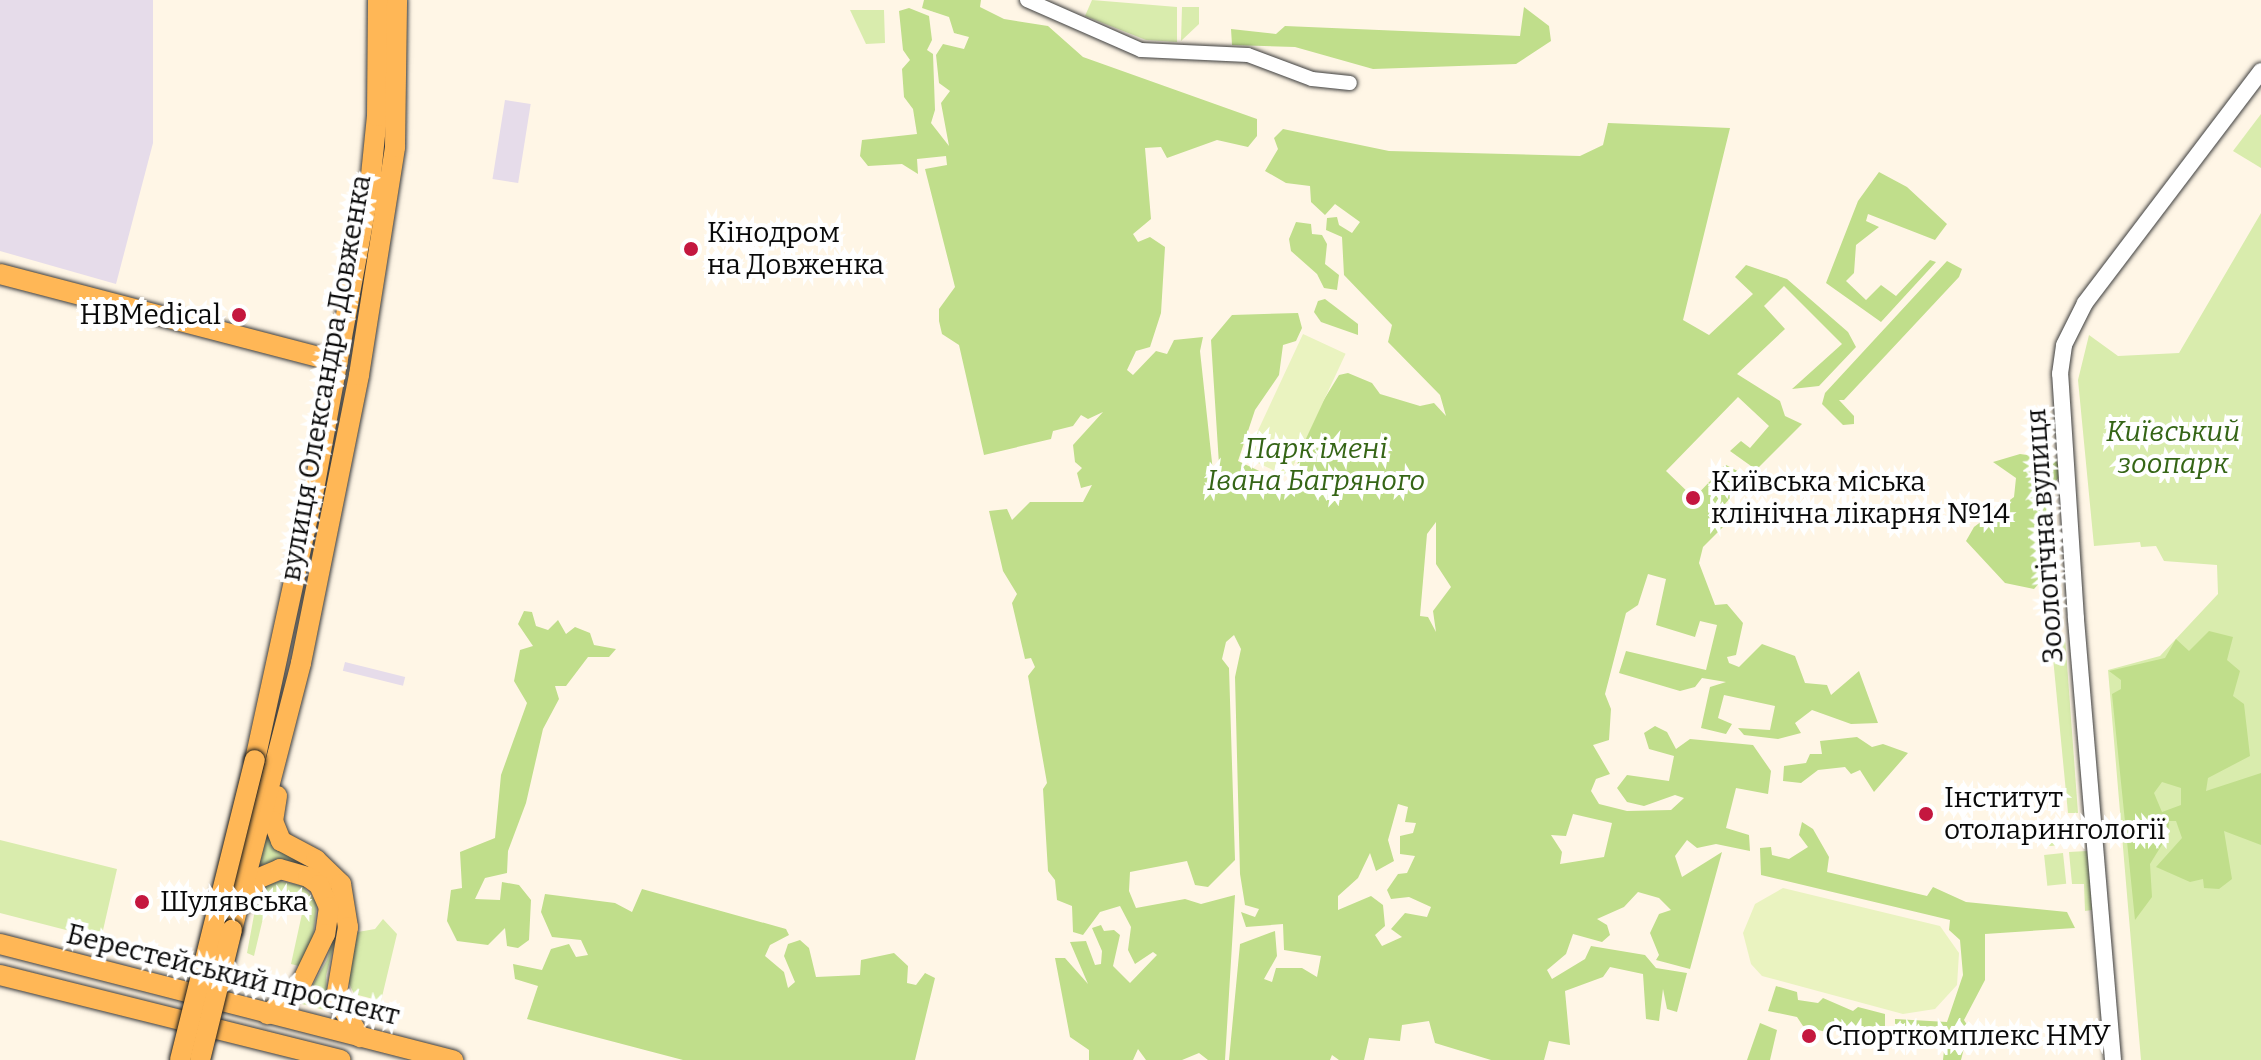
<!DOCTYPE html>
<html>
<head>
<meta charset="utf-8">
<style>
	body { margin:0 }
	#map { position:relative; width:2261px; height:1060px; overflow:hidden; background:#fff6e6; font-family:Bitter,serif }
	div>[style] { position:absolute }
	.industrial>* { inset:0; background:#e6dcea; transform-origin:0 0 }
	.green>* { inset:0; background:#d9ecad; transform-origin:0 0 }
	.round { border-radius:50% }
	.forest>* { inset:0; background:#c0de8b }
	.pitch>* { inset:0; background:#eaf3c0; transform-origin:0 0 }
	.roads { filter:drop-shadow(0 0 2px #3d3d3d) drop-shadow(0 0 2px #3d3d3d) }
	.minor>* { height:14px; margin:-7px; padding:0 7px; transform-origin:7px; border-radius:7px; background:#fff }
	.tertiary>* { height:16px; margin:-8px; padding:0 8px; transform-origin:8px; border-radius:8px; background:#fff }
	.primary>* { height:20px; margin:-10px; padding:0 10px; transform-origin:10px; border-radius:10px; background:#ffb756 }
	.bridges { filter:drop-shadow(0 0 2px #1b1b1b) drop-shadow(0 0 2px #1b1b1b) }
	.primary-bridge>* { height:20px; margin:-10px; padding:0 10px; transform-origin:10px; border-radius:10px; background:#ffb756 }
	.dots>* { width:22px; height:22px; translate:-50% -50%; box-sizing:border-box; border:4px solid #fff; border-radius:50% }
	span { translate:-50% -50%; white-space:nowrap; text-align:center; line-height:1.15; -webkit-text-stroke:8px #fff; paint-order:stroke }
	.poi-label { font-size:28px; color:#0a0a0a }
	.left { translate:0 -50%; text-align:left }
	.right { translate:-100% -50%; text-align:right }
	.street-label { font-size:28px; color:#0a0a0a }
	.park-label { font-size:28px; color:#356516; font-style:italic }
</style>
</head>
<body>
<div id="map">
	<div class="industrial">
		<i style="clip-path:polygon(0 0,153px 0,153px 143px,116px 284px,0 251px)"></i>
		<i style="left:505px;top:100px;width:26px;height:80px;rotate:9deg"></i>
		<i style="left:345px;top:662px;width:62px;height:9px;rotate:14deg"></i>
	</div>
	<div class="green">
		<i style="clip-path:polygon(1092px 0,1177px 7px,1177px 42px,1146px 40px,1085px 16px)"></i>
		<i style="clip-path:polygon(1182px 7px,1199px 7px,1199px 24px,1181px 41px)"></i>
		<i style="clip-path:polygon(850px 10px,884px 10px,885px 43px,866px 44px)"></i>
		<i style="clip-path:polygon(2261px 114px,2261px 168px,2233px 151px)"></i>
		<i style="clip-path:polygon(2261px 213px,2261px 1060px,2141px 1060px,2108px 670px,2160px 656px,2218px 594px,2217px 565px,2164px 561px,2156px 546px,2141px 547px,2140px 542px,2094px 546px,2078px 380px,2089px 335px,2118px 356px,2179px 353px)"></i>
		<i style="clip-path:polygon(2051px 637px,2065px 637px,2078px 813px,2068px 813px)"></i>
		<i class="round" style="left:2064px;top:821px;width:22px;height:22px"></i>
		<i class="round" style="left:2039px;top:822px;width:24px;height:24px"></i>
		<i style="clip-path:polygon(262px 825px,271px 842px,316px 867px,339px 926px,326px 976px,328px 1011px,302px 1004px,327px 960px,334px 936px,316px 870px,286px 860px,256px 866px)"></i>
		<i style="clip-path:polygon(0 840px,117px 869px,101px 939px,0 913px)"></i>
		<i style="clip-path:polygon(2087px 851px,2092px 910px,2085px 911px,2084px 884px,2072px 884px,2069px 852px)"></i>
		<i style="left:2063px;top:853px;width:31px;height:19px;rotate:84deg"></i>
		<i style="clip-path:polygon(280px 881px,303px 886px,317px 903px,313px 937px,299px 966px,291px 964px,305px 900px,269px 893px,254px 956px,247px 953px,259px 888px)"></i>
		<i style="clip-path:polygon(383px 919px,397px 934px,381px 1001px,354px 994px,347px 979px,358px 932px,375px 929px)"></i>
	</div>
	<div class="forest">
		<i style="clip-path:polygon(evenodd,924px 0,981px 0,980px 7px,1004px 19px,1048px 26px,1083px 57px,1257px 119px,1257px 136px,1248px 147px,1217px 140px,1167px 158px,1161px 147px,1145px 148px,1151px 219px,1133px 234px,1138px 242px,1150px 237px,1165px 247px,1161px 313px,1150px 347px,1136px 351px,1127px 370px,1133px 375px,1156px 351px,1167px 354px,1174px 340px,1203px 337px,1200px 351px,1214px 481px,1220px 480px,1211px 340px,1232px 315px,1298px 313px,1302px 328px,1296px 341px,1283px 345px,1279px 375px,1255px 410px,1238px 461px,1291px 486px,1309px 424px,1339px 375px,1348px 373px,1372px 383px,1380px 394px,1420px 406px,1434px 403px,1446px 416px,1440px 395px,1388px 342px,1392px 325px,1344px 275px,1342px 237px,1326px 230px,1327px 218px,1337px 217px,1339px 225px,1352px 233px,1360px 222px,1335px 204px,1325px 215px,1311px 202px,1310px 186px,1286px 183px,1265px 171px,1278px 149px,1274px 138px,1283px 129px,1389px 151px,1580px 156px,1603px 145px,1608px 123px,1730px 128px,1683px 320px,1709px 335px,1753px 294px,1735px 277px,1746px 265px,1787px 279px,1848px 332px,1856px 347px,1819px 386px,1792px 389px,1842px 344px,1784px 286px,1764px 306px,1785px 329px,1737px 374px,1780px 401px,1785px 416px,1802px 424px,1758px 468px,1751px 466px,1730px 451px,1741px 441px,1750px 448px,1769px 426px,1738px 397px,1666px 471px,1694px 498px,1712px 479px,1710px 474px,1726px 465px,1749px 477px,1724px 505px,1719px 516px,1723px 527px,1703px 547px,1699px 563px,1715px 605px,1727px 604px,1743px 623px,1736px 655px,1727px 657px,1729px 663px,1739px 667px,1762px 644px,1795px 656px,1805px 683px,1827px 685px,1831px 695px,1859px 671px,1878px 723px,1851px 724px,1812px 710px,1795px 723px,1801px 733px,1778px 739px,1744px 735px,1738px 728px,1770px 730px,1775px 706px,1724px 695px,1718px 718px,1732px 724px,1726px 734px,1701px 728px,1710px 687px,1726px 682px,1702px 678px,1695px 687px,1680px 691px,1619px 673px,1626px 651px,1706px 670px,1717px 625px,1700px 621px,1695px 637px,1656px 625px,1666px 579px,1648px 574px,1638px 605px,1626px 613px,1605px 694px,1611px 709px,1609px 740px,1593px 745px,1610px 774px,1596px 779px,1591px 791px,1599px 804px,1627px 811px,1671px 810px,1684px 798px,1675px 795px,1644px 806px,1627px 802px,1617px 788px,1627px 775px,1669px 781px,1674px 756px,1649px 749px,1644px 733px,1655px 726px,1667px 732px,1676px 749px,1690px 739px,1753px 745px,1771px 771px,1768px 794px,1736px 788px,1726px 828px,1749px 835px,1750px 851px,1716px 844px,1697px 848px,1687px 840px,1675px 856px,1682px 877px,1722px 852px,1690px 969px,1656px 960px,1659px 955px,1650px 933px,1659px 914px,1671px 910px,1659px 898px,1638px 892px,1624px 907px,1597px 919px,1607px 925px,1610px 935px,1602px 942px,1573px 934px,1566px 954px,1547px 970px,1552px 979px,1585px 959px,1591px 946px,1645px 955px,1656px 968px,1687px 973px,1677px 1012px,1667px 1009px,1663px 989px,1659px 1021px,1646px 1019px,1643px 974px,1610px 967px,1603px 977px,1565px 991px,1570px 1045px,1549px 1041px,1544px 1060px,1491px 1060px,1435px 1043px,1429px 1021px,1402px 1025px,1400px 1041px,1369px 1038px,1364px 1060px,1339px 1060px,1332px 1055px,1330px 1060px,1229px 1060px,1240px 944px,1275px 931px,1277px 956px,1264px 979px,1272px 982px,1276px 968px,1302px 968px,1317px 977px,1321px 956px,1284px 950px,1283px 924px,1246px 927px,1241px 912px,1255px 917px,1259px 909px,1245px 905px,1240px 874px,1235px 677px,1241px 649px,1234px 635px,1226px 642px,1222px 659px,1229px 668px,1235px 860px,1208px 887px,1195px 885px,1187px 861px,1130px 872px,1129px 891px,1136px 908px,1185px 899px,1201px 904px,1235px 895px,1225px 1060px,1208px 1060px,1199px 1053px,1182px 1060px,1146px 1060px,1138px 1049px,1133px 1060px,1089px 1060px,1089px 1050px,1070px 1037px,1055px 958px,1065px 958px,1088px 984px,1070px 942px,1086px 941px,1095px 965px,1101px 964px,1102px 951px,1092px 928px,1101px 925px,1104px 931px,1114px 930px,1120px 935px,1113px 966px,1130px 983px,1157px 955px,1153px 952px,1135px 964px,1128px 950px,1131px 927px,1120px 906px,1100px 912px,1083px 935px,1073px 932px,1072px 906px,1057px 900px,1055px 880px,1048px 871px,1043px 789px,1047px 783px,1028px 676px,1035px 667px,1031px 658px,1025px 659px,1012px 603px,1017px 594px,1003px 571px,989px 511px,1007px 509px,1012px 520px,1030px 502px,1083px 502px,1092px 485px,1081px 488px,1077px 473px,1082px 468px,1075px 462px,1073px 445px,1103px 412px,1088px 419px,1081px 415px,1073px 426px,1053px 431px,1051px 439px,984px 455px,959px 345px,942px 334px,939px 321px,939px 309px,955px 287px,925px 169px,947px 165px,946px 156px,917px 159px,918px 174px,902px 164px,868px 166px,860px 156px,862px 140px,917px 134px,913px 109px,904px 97px,902px 69px,910px 60px,903px 50px,899px 11px,909px 8px,929px 16px,932px 40px,927px 50px,933px 54px,935px 110px,931px 123px,949px 146px,941px 103px,950px 91px,939px 83px,936px 55px,943px 44px,964px 49px,969px 37px,954px 33px,949px 17px,922px 8px,924px 0,1436px 522px,1436px 564px,1451px 587px,1433px 611px,1436px 632px,1428px 617px,1420px 616px,1427px 534px,1436px 522px,924px 0,1398px 804px,1408px 807px,1405px 822px,1416px 823px,1413px 833px,1400px 836px,1400px 854px,1415px 856px,1407px 873px,1398px 874px,1387px 890px,1391px 899px,1409px 897px,1431px 907px,1427px 917px,1405px 913px,1391px 929px,1402px 937px,1382px 946px,1375px 935px,1385px 926px,1383px 905px,1371px 896px,1338px 910px,1338px 896px,1358px 878px,1370px 853px,1376px 871px,1394px 861px,1388px 840px,1398px 804px,924px 0,1573px 814px,1612px 823px,1604px 857px,1560px 864px,1562px 852px,1551px 835px,1566px 836px,1573px 814px)"></i>
		<i style="clip-path:polygon(1524px 7px,1549px 26px,1551px 41px,1516px 64px,1373px 69px,1295px 47px,1232px 45px,1231px 29px,1276px 34px,1285px 26px,1520px 36px)"></i>
		<i style="clip-path:polygon(1879px 172px,1907px 187px,1947px 224px,1935px 240px,1868px 214px,1866px 221px,1879px 227px,1856px 245px,1854px 273px,1846px 281px,1866px 300px,1881px 285px,1896px 296px,1930px 260px,1936px 262px,1881px 322px,1826px 283px,1858px 201px)"></i>
		<i style="clip-path:polygon(1296px 222px,1311px 224px,1312px 234px,1322px 235px,1327px 244px,1325px 264px,1339px 275px,1337px 290px,1324px 288px,1317px 274px,1291px 251px,1289px 239px)"></i>
		<i style="clip-path:polygon(1947px 261px,1962px 269px,1959px 277px,1844px 400px,1839px 400px,1854px 416px,1854px 424px,1843px 425px,1822px 404px,1825px 393px)"></i>
		<i style="clip-path:polygon(1325px 299px,1358px 324px,1358px 335px,1321px 322px,1314px 312px,1318px 301px)"></i>
		<i style="clip-path:polygon(2020px 454px,2056px 459px,2061px 476px,2041px 494px,2050px 515px,2043px 535px,2049px 572px,2034px 589px,2005px 583px,1966px 541px,1974px 527px,2014px 497px,2016px 478px,1993px 462px)"></i>
		<i style="clip-path:polygon(524px 611px,532px 612px,536px 626px,548px 630px,558px 620px,566px 634px,575px 627px,590px 633px,594px 645px,616px 649px,609px 657px,588px 657px,566px 686px,555px 686px,559px 699px,543px 729px,526px 803px,508px 851px,507px 873px,485px 878px,475px 899px,500px 900px,502px 882px,519px 885px,531px 900px,529px 940px,518px 948px,507px 946px,505px 928px,488px 945px,457px 941px,447px 921px,451px 890px,462px 888px,460px 852px,495px 838px,501px 775px,527px 703px,514px 681px,520px 650px,533px 646px,518px 624px)"></i>
		<i style="clip-path:polygon(evenodd,2209px 631px,2233px 637px,2227px 660px,2240px 671px,2233px 696px,2244px 704px,2250px 756px,2208px 778px,2206px 791px,2261px 773px,2261px 845px,2224px 831px,2232px 879px,2219px 889px,2204px 888px,2203px 879px,2190px 882px,2156px 867px,2182px 838px,2176px 821px,2169px 821px,2168px 835px,2150px 864px,2152px 897px,2135px 920px,2112px 694px,2121px 689px,2121px 680px,2109px 671px,2165px 658px,2176px 639px,2189px 651px,2209px 631px,2162px 782px,2181px 788px,2181px 805px,2162px 812px,2154px 793px,2162px 782px)"></i>
		<i style="clip-path:polygon(1857px 737px,1872px 747px,1883px 744px,1908px 753px,1874px 792px,1860px 770px,1851px 774px,1845px 767px,1818px 770px,1801px 783px,1783px 781px,1784px 766px,1806px 763px,1810px 754px,1822px 754px,1820px 741px)"></i>
		<i style="clip-path:polygon(1802px 822px,1813px 829px,1829px 857px,1827px 872px,1927px 896px,1933px 887px,1966px 902px,2067px 912px,2075px 928px,1985px 934px,1985px 980px,1964px 1020px,1969px 1028px,1961px 1060px,1943px 1060px,1945px 1041px,1909px 1034px,1895px 1048px,1895px 1019px,1947px 1022px,1963px 975px,1960px 940px,1949px 930px,1950px 920px,1761px 875px,1760px 848px,1771px 847px,1772px 855px,1789px 859px,1808px 847px,1799px 835px)"></i>
		<i style="clip-path:polygon(642px 889px,786px 929px,789px 935px,770px 945px,765px 956px,784px 972px,788px 988px,795px 982px,784px 956px,788px 944px,800px 940px,809px 948px,816px 977px,860px 975px,861px 960px,894px 953px,908px 966px,907px 983px,916px 985px,925px 973px,935px 978px,915px 1060px,683px 1060px,527px 1019px,538px 986px,515px 979px,513px 964px,542px 970px,551px 949px,569px 944px,576px 957px,588px 955px,581px 940px,552px 937px,541px 912px,545px 894px,615px 903px,632px 912px)"></i>
		<i style="clip-path:polygon(1776px 986px,1797px 992px,1798px 1000px,1818px 1003px,1823px 998px,1853px 1011px,1858px 1007px,1885px 1014px,1885px 1038px,1875px 1041px,1829px 1028px,1826px 1032px,1803px 1026px,1797px 1017px,1768px 1011px)"></i>
		<i style="clip-path:polygon(1760px 1023px,1777px 1030px,1770px 1060px,1747px 1060px)"></i>
	</div>
	<div class="pitch">
		<i style="left:1303px;top:334px;width:47px;height:136px;rotate:25deg"></i>
		<i style="clip-path:polygon(1783px 888px,1940px 926px,1959px 953px,1957px 985px,1935px 1009px,1903px 1014px,1762px 976px,1751px 964px,1743px 933px,1755px 904px)"></i>
	</div>
	<div class="roads">
		<div class="minor">
			<i style="left:1027px;top:0;width:124px;rotate:23.7deg"></i>
			<i style="left:1141px;top:50px;width:107px;rotate:2.7deg"></i>
			<i style="left:1248px;top:55px;width:68px;rotate:20.6deg"></i>
			<i style="left:1312px;top:79px;width:38px;rotate:6deg"></i>
		</div>
		<div class="tertiary">
			<i style="left:2113px;top:1060px;width:443px;rotate:-94.8deg"></i>
			<i style="left:2076px;top:619px;width:246px;rotate:-93.7deg"></i>
			<i style="left:2060px;top:374px;width:29px;rotate:-82deg"></i>
			<i style="left:2064px;top:345px;width:47px;rotate:-63.4deg"></i>
			<i style="left:2085px;top:303px;width:291px;rotate:-52.8deg"></i>
		</div>
		<div class="primary">
			<i style="left:0;top:274px;width:349px;rotate:14.6deg"></i>
			<i style="left:255px;top:760px;width:271px;rotate:-77.7deg"></i>
			<i style="left:313px;top:495px;width:315px;rotate:-79.6deg"></i>
			<i style="left:370px;top:185px;width:69px;rotate:-84.2deg"></i>
			<i style="left:377px;top:116px;width:116px;rotate:-89.5deg"></i>
			<i style="left:277px;top:796px;width:25px;rotate:99deg"></i>
			<i style="left:273px;top:821px;width:22px;rotate:68deg"></i>
			<i style="left:281px;top:841px;width:40px;rotate:28deg"></i>
			<i style="left:316px;top:860px;width:35px;rotate:44deg"></i>
			<i style="left:341px;top:884px;width:44px;rotate:80.8deg"></i>
			<i style="left:348px;top:927px;width:72px;rotate:99.6deg"></i>
			<i style="left:336px;top:998px;width:46px;rotate:58.4deg"></i>
			<i style="left:246px;top:901px;width:25px;rotate:-63deg"></i>
			<i style="left:257px;top:879px;width:25px;rotate:-23deg"></i>
			<i style="left:280px;top:869px;width:29px;rotate:16deg"></i>
			<i style="left:308px;top:877px;width:14px;rotate:36deg"></i>
			<i style="left:319px;top:885px;width:24px;rotate:66deg"></i>
			<i style="left:329px;top:907px;width:27px;rotate:98deg"></i>
			<i style="left:325px;top:934px;width:58px;rotate:115.7deg"></i>
			<i style="left:300px;top:986px;width:43px;rotate:138.8deg"></i>
			<i style="left:232px;top:930px;width:276px;rotate:-75.5deg"></i>
			<i style="left:301px;top:663px;width:294px;rotate:-78.6deg"></i>
			<i style="left:359px;top:375px;width:231px;rotate:-81deg"></i>
			<i style="left:395px;top:147px;width:147px;rotate:-89.2deg"></i>
			<i style="left:0;top:944px;width:468px;rotate:14.4deg"></i>
			<i style="left:0;top:975px;width:351px;rotate:14deg"></i>
		</div>
	</div>
	<div class="bridges">
		<div class="primary-bridge">
			<i style="left:180px;top:1060px;width:309px;rotate:-76deg"></i>
			<i style="left:200px;top:1060px;width:134px;rotate:-76.2deg"></i>
		</div>
	</div>
	<div class="dots">
		<i style="left:691px;top:249px;background:#c4173f"></i>
		<i style="left:239px;top:315px;background:#c4173f"></i>
		<i style="left:1693px;top:498px;background:#c4173f"></i>
		<i style="left:1926px;top:814px;background:#c4173f"></i>
		<i style="left:142px;top:902px;background:#c4173f"></i>
		<i style="left:1809px;top:1036px;background:#c4173f"></i>
	</div>
	<div class="poi-label">
		<span class="left" style="left:707px;top:249px">Кінодром<br>на Довженка</span>
		<span class="right" style="left:221px;top:315px">HBMedical</span>
		<span class="left" style="left:1711px;top:498px">Київська міська<br>клінічна лікарня №14</span>
		<span class="left" style="left:1944px;top:814px">Інститут<br>отоларингології</span>
		<span class="left" style="left:160px;top:902px">Шулявська</span>
		<span class="left" style="left:1825px;top:1036px">Спорткомплекс НМУ</span>
	</div>
	<div class="street-label">
		<span style="left:326px;top:378px;rotate:-80deg">вулиця Олександра Довженка</span>
		<span style="left:2045px;top:536px;rotate:-94deg">Зоологічна вулиця</span>
		<span style="left:233px;top:975px;rotate:14deg">Берестейський проспект</span>
	</div>
	<div class="park-label">
		<span style="left:2173px;top:448px">Київський<br>зоопарк</span>
		<span style="left:1316px;top:465px">Парк імені<br>Івана Багряного</span>
	</div>
</div>
</body>
</html>
